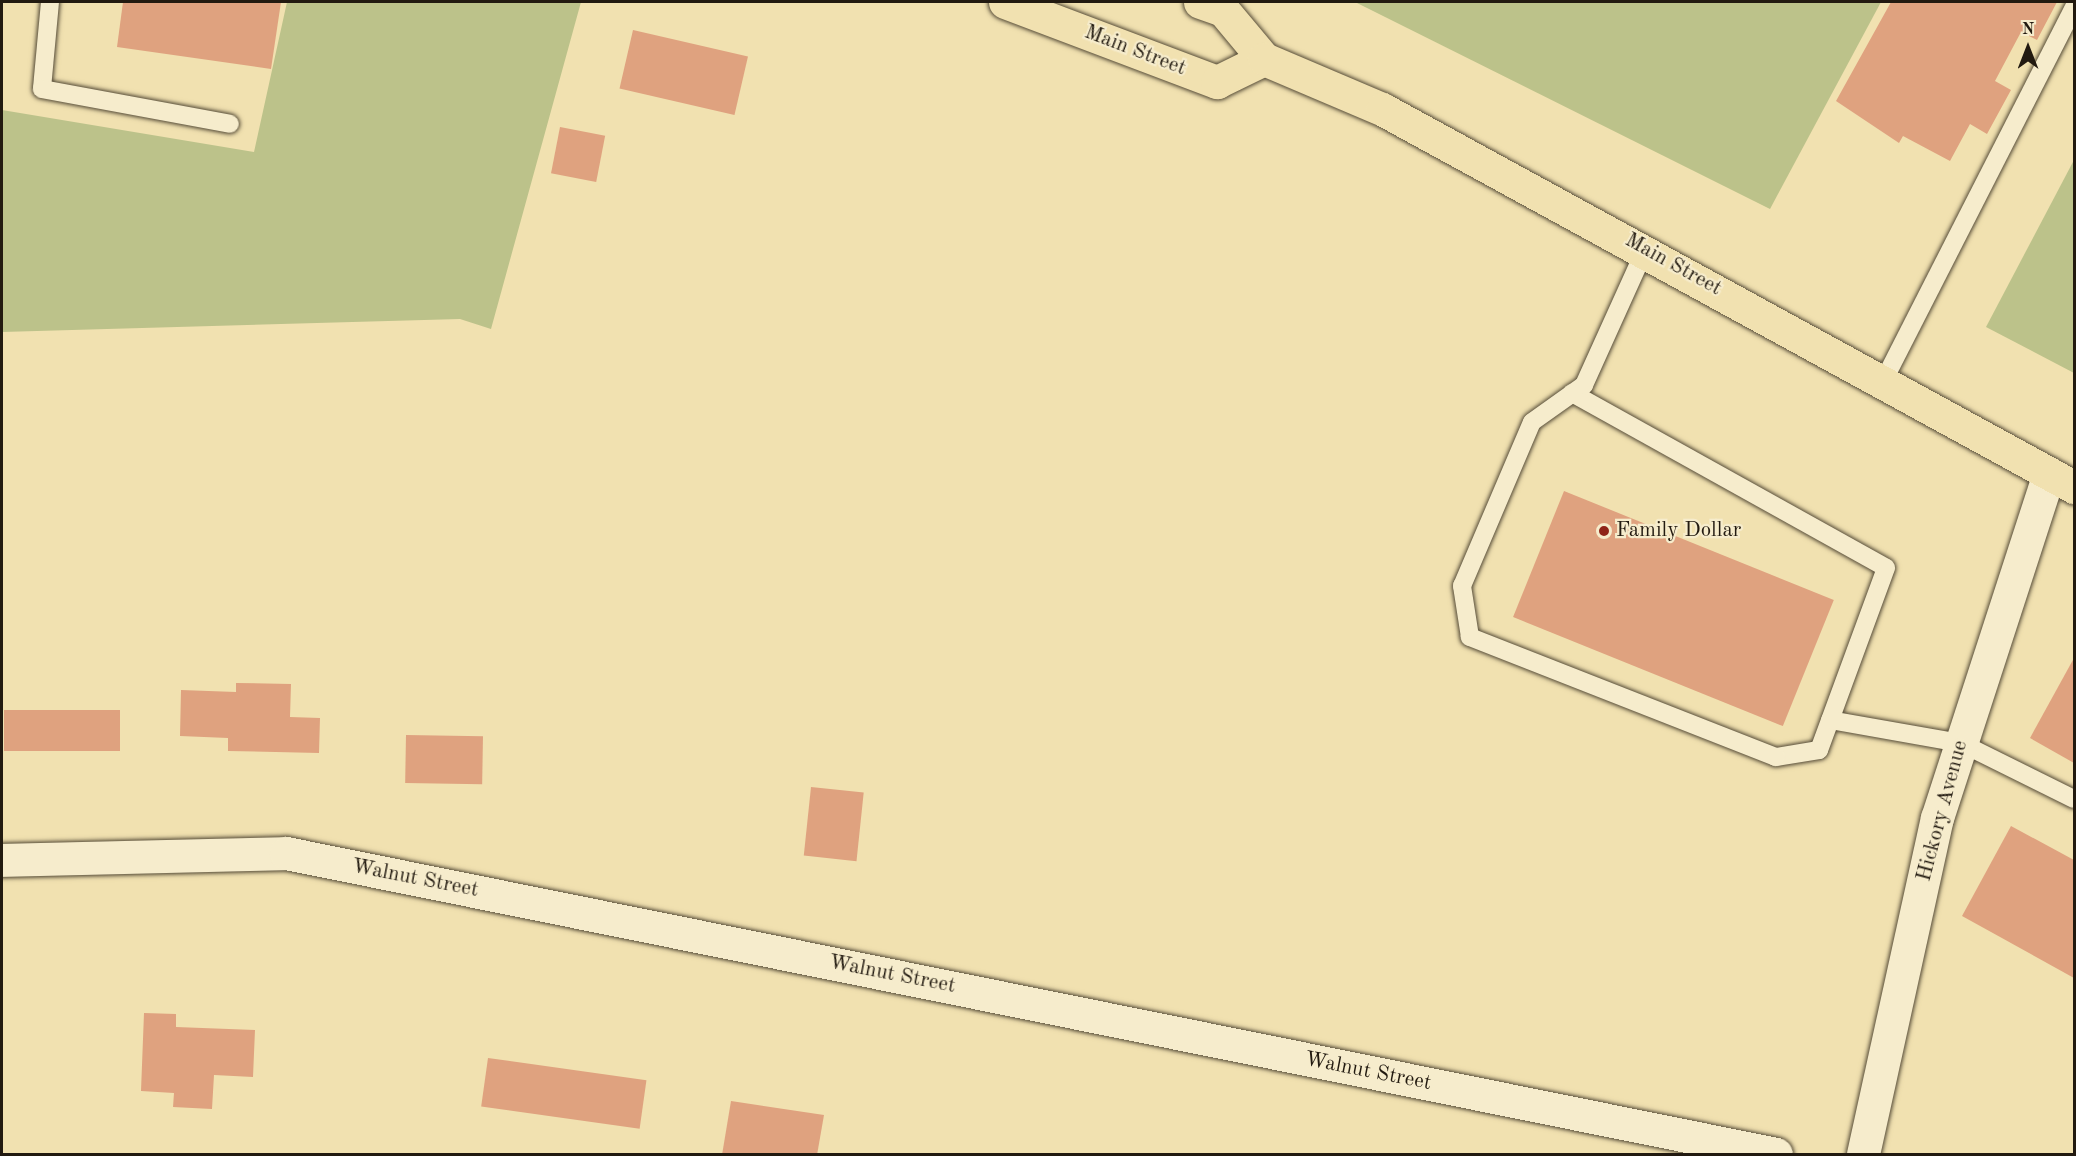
<!DOCTYPE html>
<html>
<head>
<meta charset="utf-8">
<style>
	body { margin:0 }
	#map { position:relative; width:2076px; height:1156px; overflow:hidden; background:#f1e1b0; font-family:"Old Standard TT",serif }
	div>[style] { position:absolute }
	.green>* { inset:0; background:#bcc28a }
	.building>* { inset:0; background:#dfa27f; transform-origin:0 0 }
	.roads { filter:drop-shadow(0 0 2px #564c38) drop-shadow(0 0 2px #564c38) }
	.service>* { height:18px; margin:-9px; padding:0 9px; transform-origin:9px; border-radius:9px; background:#f6eccc }
	.minor>* { height:33px; margin:-16.5px; padding:0 16.5px; transform-origin:16.5px; border-radius:16.5px; background:#f6eccc }
	.primary>* { height:33px; margin:-16.5px; padding:0 16.5px; transform-origin:16.5px; border-radius:16.5px; background:#f1e1b0 }
	.dots>* { width:16px; height:16px; translate:-50% -50%; box-sizing:border-box; border:3px solid #f6eccc; border-radius:50% }
	span { translate:-50% -50%; white-space:nowrap; text-align:center; line-height:1.15; -webkit-text-stroke:4.5px #f6eccc; paint-order:stroke }
	.street-label { font-size:21px; color:#221a10 }
	.poi-label { font-size:21px; color:#221a10 }
	.left { translate:0 -50%; text-align:left }
	.frame { position:absolute; inset:0; border:3px solid #221a10; pointer-events:none }
	.north { position:absolute; left:1998px; top:18px; width:60px; height:60px; -webkit-text-stroke:4px #f6eccc; paint-order:stroke; rotate:0deg; font-size:16px; font-weight:700; line-height:24px; text-align:center; color:#221a10 }
	.north::after { content:''; display:block; margin:auto; width:21px; height:27px; background:#221a10; clip-path:polygon(50% 0,100% 100%,50% 72%,0 100%) }
</style>
</head>
<body>
<div id="map">
	<div class="green">
		<i style="clip-path:polygon(287px 2px,581px 2px,491px 329px,460px 319px,2px 332px,2px 110px,254px 152px)"></i>
		<i style="clip-path:polygon(1355px 2px,1881px 2px,1770px 209px)"></i>
		<i style="clip-path:polygon(2074px 160px,2074px 373px,1986px 327px)"></i>
	</div>
	<div class="building">
		<i style="clip-path:polygon(123px 2px,281px 2px,271px 69px,117px 47px)"></i>
		<i style="clip-path:polygon(1891px 2px,2057px 2px,2037px 40px,2021px 32px,1995px 81px,2011px 90px,1987px 134px,1970px 124px,1950px 161px,1903px 136px,1899px 143px,1836px 101px)"></i>
		<i style="left:633px;top:30px;width:118px;height:60px;rotate:13deg"></i>
		<i style="left:560px;top:127px;width:46px;height:47px;rotate:11deg"></i>
		<i style="left:1564px;top:491px;width:291px;height:136px;rotate:22deg"></i>
		<i style="clip-path:polygon(2074px 658px,2074px 763px,2030px 738px)"></i>
		<i style="clip-path:polygon(236px 683px,291px 684px,290px 717px,320px 718px,319px 753px,228px 751px,228px 738px,180px 736px,181px 690px,236px 692px)"></i>
		<i style="left:4px;top:710px;width:116px;height:41px"></i>
		<i style="left:406px;top:735px;width:77px;height:48px;rotate:1deg"></i>
		<i style="left:811px;top:787px;width:53px;height:69px;rotate:6deg"></i>
		<i style="clip-path:polygon(2011px 826px,2074px 860px,2074px 978px,1962px 916px)"></i>
		<i style="clip-path:polygon(144px 1013px,176px 1014px,176px 1027px,255px 1030px,253px 1077px,214px 1075px,212px 1109px,173px 1107px,174px 1093px,141px 1091px)"></i>
		<i style="left:488px;top:1058px;width:160px;height:49px;rotate:8deg"></i>
		<i style="clip-path:polygon(731px 1101px,824px 1115px,817px 1155px,722px 1155px)"></i>
	</div>
	<div class="roads">
		<div class="service">
			<i style="left:50px;top:2px;width:87px;rotate:95.3deg"></i>
			<i style="left:42px;top:89px;width:191px;rotate:10.5deg"></i>
			<i style="left:1883px;top:382px;width:421px;rotate:-63deg"></i>
			<i style="left:1572px;top:393px;width:359px;rotate:29.1deg"></i>
			<i style="left:1886px;top:568px;width:194px;rotate:110.2deg"></i>
			<i style="left:1819px;top:750px;width:44px;rotate:170.8deg"></i>
			<i style="left:1776px;top:757px;width:329px;rotate:-158.6deg"></i>
			<i style="left:1470px;top:637px;width:52px;rotate:-98.9deg"></i>
			<i style="left:1462px;top:586px;width:178px;rotate:-66.9deg"></i>
			<i style="left:1532px;top:422px;width:64px;rotate:-35.4deg"></i>
			<i style="left:1584px;top:385px;width:148px;rotate:-65.7deg"></i>
			<i style="left:1830px;top:720px;width:133px;rotate:10deg"></i>
			<i style="left:1961px;top:743px;width:126px;rotate:26.4deg"></i>
		</div>
		<div class="minor">
			<i style="left:2px;top:860px;width:284px;rotate:-1.4deg"></i>
			<i style="left:286px;top:853px;width:1520px;rotate:11.42deg"></i>
			<i style="left:1863px;top:1154px;width:344px;rotate:-77.6deg"></i>
			<i style="left:1937px;top:818px;width:362px;rotate:-72deg"></i>
		</div>
		<div class="primary">
			<i style="left:1005px;top:2px;width:227px;rotate:20.7deg"></i>
			<i style="left:1217px;top:82px;width:52px;rotate:-26.1deg"></i>
			<i style="left:1200px;top:2px;width:24px;rotate:19deg"></i>
			<i style="left:1223px;top:10px;width:64px;rotate:50.1deg"></i>
			<i style="left:1264px;top:59px;width:128px;rotate:23deg"></i>
			<i style="left:1382px;top:109px;width:789px;rotate:28.65deg"></i>
		</div>
	</div>
	<div class="dots">
		<i style="left:1604px;top:531px;background:#8f2418"></i>
	</div>
	<div class="street-label">
		<span style="left:1135px;top:51px;rotate:21deg">Main Street</span>
		<span style="left:1673px;top:265px;rotate:29deg">Main Street</span>
		<span style="left:1943px;top:811px;rotate:-75deg">Hickory Avenue</span>
		<span style="left:415px;top:879px;rotate:11deg">Walnut Street</span>
		<span style="left:892px;top:975px;rotate:11deg">Walnut Street</span>
		<span style="left:1368px;top:1072px;rotate:11deg">Walnut Street</span>
	</div>
	<div class="poi-label">
		<span class="left" style="left:1616px;top:531px">Family Dollar</span>
	</div>
	<div class="frame"></div>
	<div class="north">N</div>
</div>
</body>
</html>
